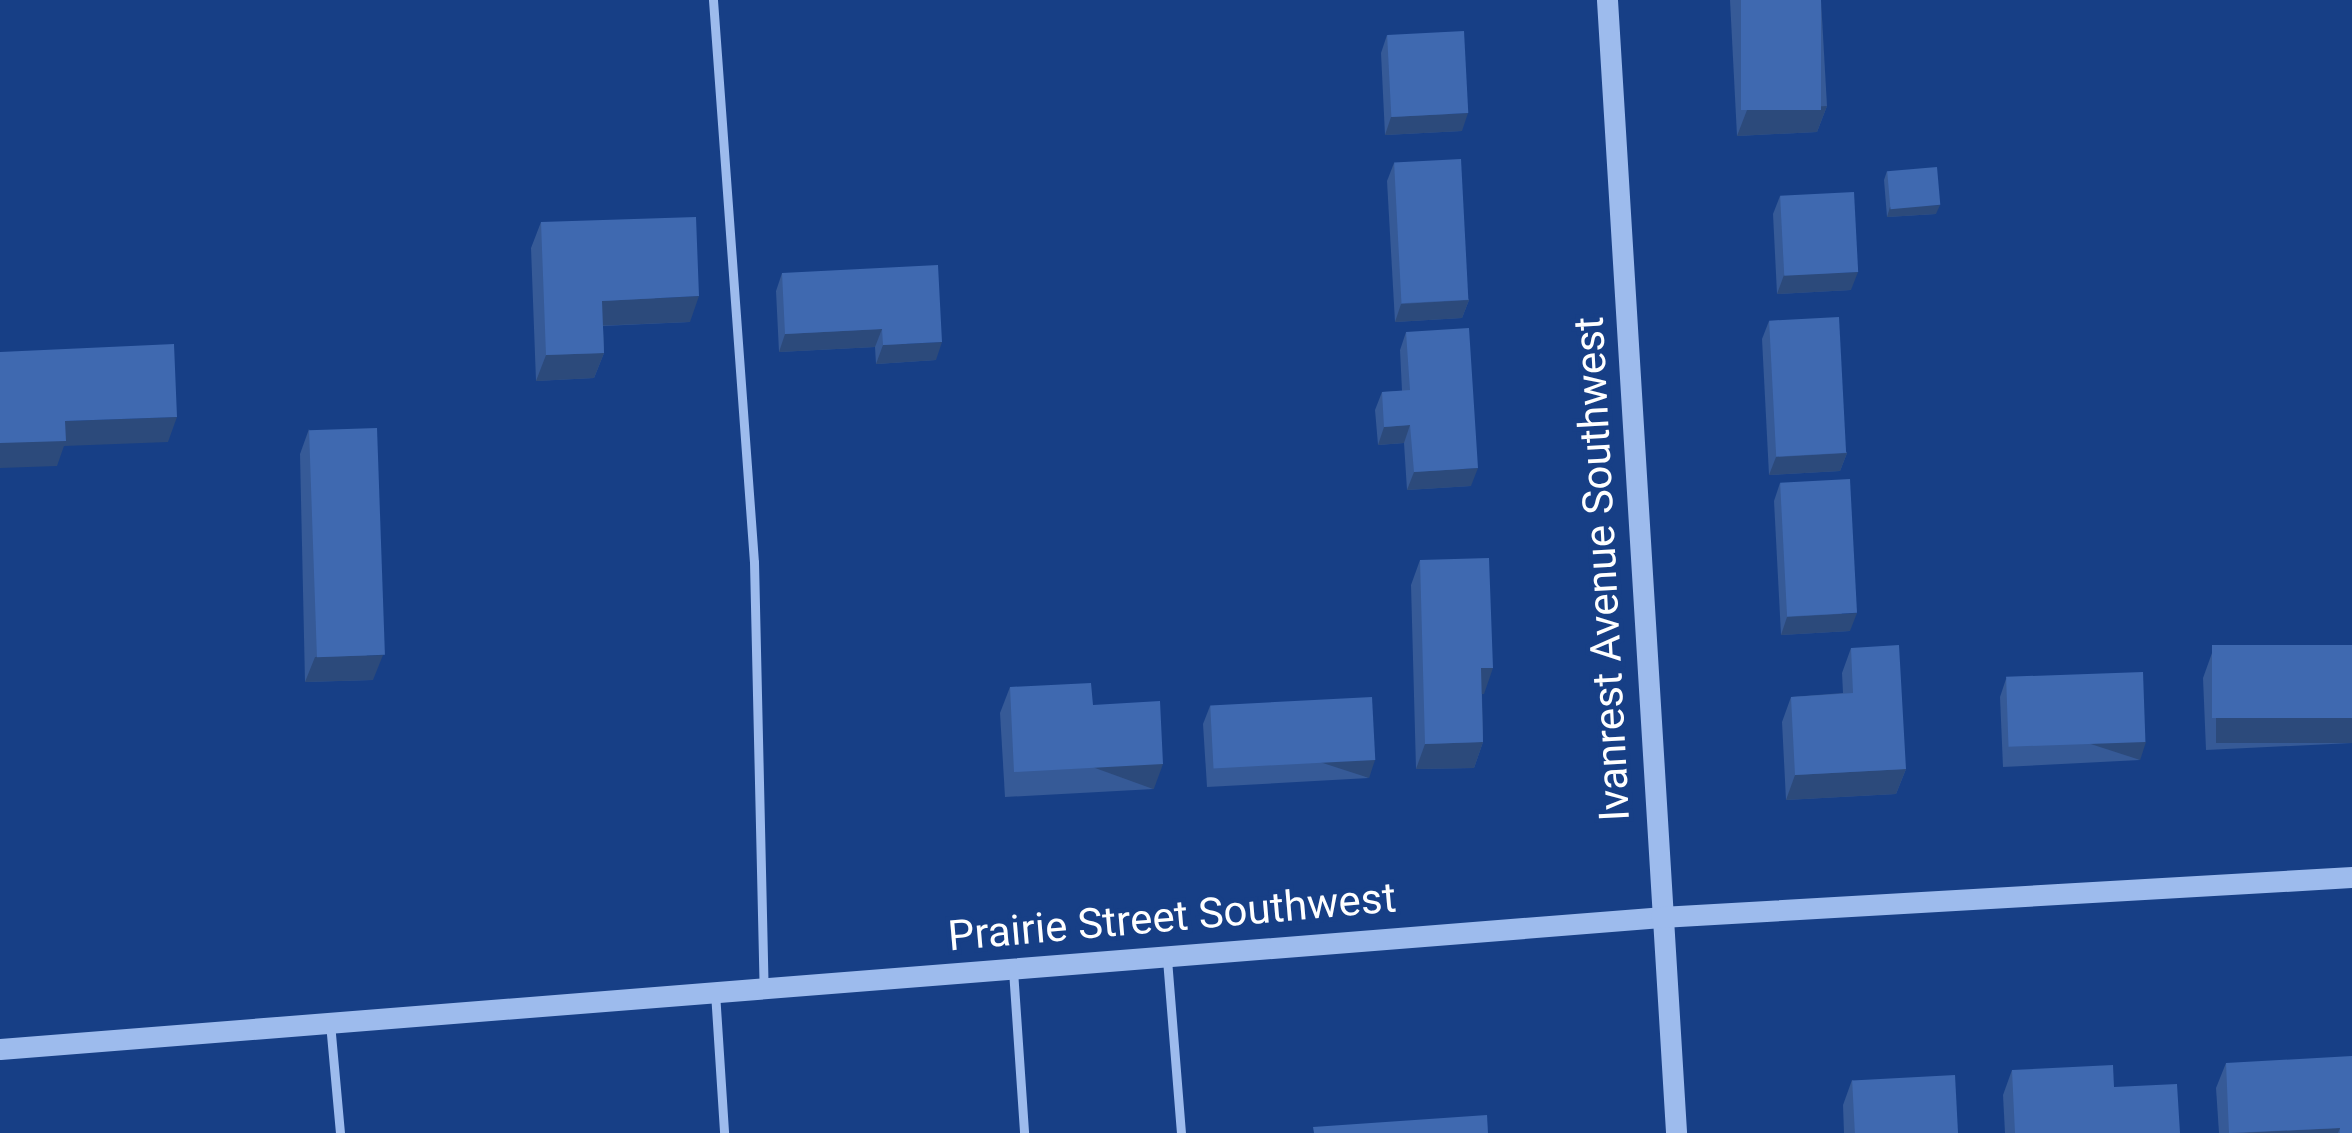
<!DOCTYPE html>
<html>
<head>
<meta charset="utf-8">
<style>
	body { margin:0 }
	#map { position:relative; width:2352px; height:1133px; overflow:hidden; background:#173f86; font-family:Roboto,sans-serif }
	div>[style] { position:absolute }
	.service>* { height:9px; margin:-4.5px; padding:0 4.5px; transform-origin:4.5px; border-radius:4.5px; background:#9dbbed }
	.tertiary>* { height:21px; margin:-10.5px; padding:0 10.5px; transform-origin:10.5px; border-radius:10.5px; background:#9dbbed }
	.wall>* { inset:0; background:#365a97 }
	.shaded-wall>* { inset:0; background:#2c4a7b; transform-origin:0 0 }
	.building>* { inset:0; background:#3f69b0; transform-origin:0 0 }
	span { translate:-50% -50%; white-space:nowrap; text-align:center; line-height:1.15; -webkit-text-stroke:9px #173f86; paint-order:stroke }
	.street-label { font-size:42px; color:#fff }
</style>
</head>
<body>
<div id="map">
	<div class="service">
		<i style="left:713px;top:0;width:563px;rotate:85.83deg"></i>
		<i style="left:754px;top:562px;width:426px;rotate:88.7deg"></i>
		<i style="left:1167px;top:959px;width:175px;rotate:85.4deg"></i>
		<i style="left:1013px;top:970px;width:163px;rotate:86.1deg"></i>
		<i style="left:715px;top:992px;width:141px;rotate:86.3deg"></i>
		<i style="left:330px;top:1023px;width:110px;rotate:84.8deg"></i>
	</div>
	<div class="tertiary">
		<i style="left:1607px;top:0;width:1135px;rotate:86.51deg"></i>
		<i style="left:0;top:1049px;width:1666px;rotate:-4.54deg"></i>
		<i style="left:1661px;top:917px;width:692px;rotate:-3.31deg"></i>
	</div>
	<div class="wall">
		<i style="clip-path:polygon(1730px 0,1821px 0,1827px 106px,1817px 132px,1737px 136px)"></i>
		<i style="clip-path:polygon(1387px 35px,1462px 131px,1385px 135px,1381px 53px)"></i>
		<i style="clip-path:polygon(1394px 163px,1469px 300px,1462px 318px,1395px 322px,1387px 181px)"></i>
		<i style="clip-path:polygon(1887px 171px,1936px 214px,1887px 217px,1884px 180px)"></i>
		<i style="clip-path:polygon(1780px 196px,1851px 290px,1777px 294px,1773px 214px)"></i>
		<i style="clip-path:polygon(541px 222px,690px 322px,603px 326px,604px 353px,594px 378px,536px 381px,531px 248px)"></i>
		<i style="clip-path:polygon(782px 273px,936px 360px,876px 364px,875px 347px,779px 352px,776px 291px)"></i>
		<i style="clip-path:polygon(1769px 321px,1847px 453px,1840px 471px,1769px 475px,1762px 339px)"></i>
		<i style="clip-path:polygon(1406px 332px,1471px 486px,1407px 490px,1404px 443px,1378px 445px,1375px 410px,1382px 392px,1402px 391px,1400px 350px)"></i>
		<i style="clip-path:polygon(309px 429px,373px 680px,305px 682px,300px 454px)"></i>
		<i style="clip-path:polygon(1780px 483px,1850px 631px,1781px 635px,1774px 501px)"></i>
		<i style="clip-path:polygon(1420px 560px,1484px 694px,1482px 694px,1483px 742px,1474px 768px,1416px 769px,1411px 585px)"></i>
		<i style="clip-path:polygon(2352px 645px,2352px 743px,2206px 750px,2203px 678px,2212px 653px)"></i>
		<i style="clip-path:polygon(1851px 648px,1906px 769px,1896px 794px,1786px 800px,1782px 722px,1791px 697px,1843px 693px,1842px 673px)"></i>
		<i style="clip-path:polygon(2006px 679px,2140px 760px,2003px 767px,2000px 697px)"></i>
		<i style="clip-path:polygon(1010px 687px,1093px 705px,1154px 789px,1005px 797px,1000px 713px)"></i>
		<i style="clip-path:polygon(1210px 706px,1369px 778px,1207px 787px,1203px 724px)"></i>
		<i style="clip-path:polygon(2226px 1063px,2352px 1133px,2219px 1133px,2216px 1088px)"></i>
		<i style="clip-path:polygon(2012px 1070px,2114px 1087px,2180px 1133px,2005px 1133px,2003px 1095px)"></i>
		<i style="clip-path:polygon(1852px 1080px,1958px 1133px,1844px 1133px,1843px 1105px)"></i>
	</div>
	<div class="shaded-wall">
		<i style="clip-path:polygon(1827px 106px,1817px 132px,1737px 136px,1747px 110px)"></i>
		<i style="clip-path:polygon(1468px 113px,1462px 131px,1385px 135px,1391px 117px)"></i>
		<i style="clip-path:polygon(1940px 205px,1936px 214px,1887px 217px,1890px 207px)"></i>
		<i style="clip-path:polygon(1858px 272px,1851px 290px,1777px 294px,1784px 275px)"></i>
		<i style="clip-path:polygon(699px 296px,690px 322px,593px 326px,602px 301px)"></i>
		<i style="clip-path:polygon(1469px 300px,1462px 318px,1395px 322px,1401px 304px)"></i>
		<i style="clip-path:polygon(882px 329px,875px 347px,779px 352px,785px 334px)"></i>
		<i style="clip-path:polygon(942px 342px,936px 360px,876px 364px,883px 345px)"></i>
		<i style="clip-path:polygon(604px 353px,594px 378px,536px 381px,546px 355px)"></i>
		<i style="clip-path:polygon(177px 417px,168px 442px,64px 446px,57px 466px,0 468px,0 443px,65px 421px)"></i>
		<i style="clip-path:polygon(1410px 425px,1404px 443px,1378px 445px,1384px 427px)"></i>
		<i style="clip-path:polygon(1847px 453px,1840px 471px,1769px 475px,1776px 457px)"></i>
		<i style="clip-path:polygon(1478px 468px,1471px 486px,1407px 490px,1414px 472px)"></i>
		<i style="clip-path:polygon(1857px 613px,1850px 631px,1781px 635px,1787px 617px)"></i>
		<i style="clip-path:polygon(383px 655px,373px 680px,305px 682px,315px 657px)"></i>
		<i style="clip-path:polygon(1481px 668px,1493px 668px,1484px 694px,1472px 694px)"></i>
		<i style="left:2352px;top:718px;width:25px;height:136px;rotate:90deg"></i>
		<i style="clip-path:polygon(1483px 742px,1474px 768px,1416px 769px,1425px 744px)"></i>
		<i style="left:2146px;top:742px;width:19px;height:136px;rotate:108deg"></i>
		<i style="left:1375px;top:760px;width:19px;height:162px;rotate:108deg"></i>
		<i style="left:1163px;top:764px;width:27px;height:149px;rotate:110deg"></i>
		<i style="clip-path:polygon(1906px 769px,1896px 794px,1786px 800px,1795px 775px)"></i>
		<i style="clip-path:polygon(2340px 1128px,2338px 1133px,2239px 1133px)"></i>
	</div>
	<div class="building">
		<i style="left:1741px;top:0;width:80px;height:110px"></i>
		<i style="left:1464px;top:31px;width:82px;height:77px;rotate:87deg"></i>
		<i style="left:1461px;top:159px;width:141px;height:67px;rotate:87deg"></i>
		<i style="left:1937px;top:167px;width:38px;height:50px;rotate:85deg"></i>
		<i style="left:1854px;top:192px;width:80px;height:74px;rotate:87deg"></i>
		<i style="clip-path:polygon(696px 217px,699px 296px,602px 301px,604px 353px,546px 355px,541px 222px)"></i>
		<i style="clip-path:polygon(938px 265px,942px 342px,883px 345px,882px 329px,785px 334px,782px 273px)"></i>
		<i style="left:1839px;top:317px;width:136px;height:70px;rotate:87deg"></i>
		<i style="clip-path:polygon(1469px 328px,1478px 468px,1414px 472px,1410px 425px,1384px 427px,1382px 392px,1410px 390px,1406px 332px)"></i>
		<i style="clip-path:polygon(174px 344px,177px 417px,65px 421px,66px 441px,0 443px,0 352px)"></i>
		<i style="left:377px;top:428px;width:227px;height:68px;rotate:88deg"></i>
		<i style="left:1850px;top:479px;width:134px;height:70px;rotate:87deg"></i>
		<i style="clip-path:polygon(1489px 558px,1493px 668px,1481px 668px,1483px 742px,1425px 744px,1420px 560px)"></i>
		<i style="clip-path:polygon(1899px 645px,1906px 769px,1795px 775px,1791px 697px,1853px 693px,1851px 648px)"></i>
		<i style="left:2352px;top:645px;width:73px;height:140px;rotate:90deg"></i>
		<i style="left:2143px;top:672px;width:70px;height:137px;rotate:88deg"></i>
		<i style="clip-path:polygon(1091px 683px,1093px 705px,1160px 701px,1163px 764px,1014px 772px,1010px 687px)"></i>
		<i style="left:1372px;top:697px;width:63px;height:162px;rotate:87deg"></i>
		<i style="clip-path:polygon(2352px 1056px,2352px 1133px,2340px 1133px,2340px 1128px,2229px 1133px,2226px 1063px)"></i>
		<i style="clip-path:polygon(2113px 1065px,2114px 1087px,2177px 1084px,2180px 1133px,2015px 1133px,2012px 1070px)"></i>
		<i style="left:1955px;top:1075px;width:58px;height:103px;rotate:87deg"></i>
		<i style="clip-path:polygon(1487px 1115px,1488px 1133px,1314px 1133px,1313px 1127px)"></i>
	</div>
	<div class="street-label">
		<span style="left:1602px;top:569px;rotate:-93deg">Ivanrest Avenue Southwest</span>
		<span style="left:1172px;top:917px;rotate:-5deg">Prairie Street Southwest</span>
	</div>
</div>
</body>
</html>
